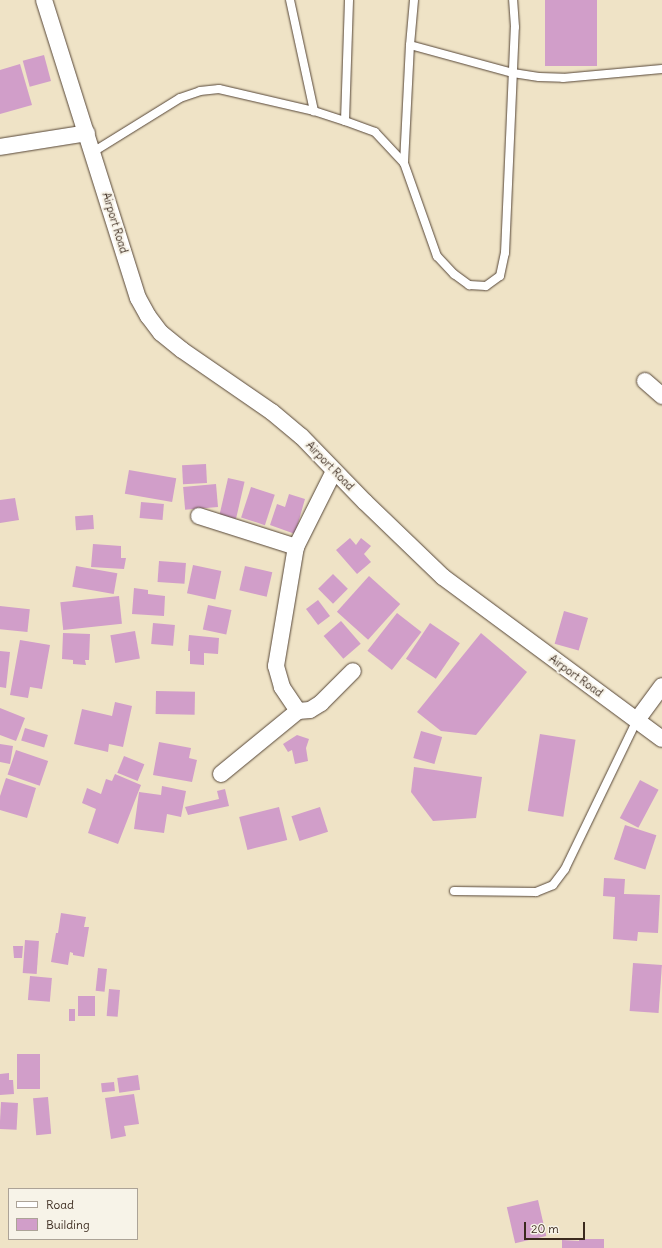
<!DOCTYPE html>
<html>
<head>
<meta charset="utf-8">
<style>
	body { margin:0 }
	#map { position:relative; width:662px; height:1248px; overflow:hidden; background:#efe3c6; font-family:Delius,sans-serif }
	div>[style] { position:absolute }
	.building>* { inset:0; background:#d19ec9; transform-origin:0 0 }
	.roads { filter:drop-shadow(0 0 1px #564637) drop-shadow(0 0 1px #564637) }
	.service>* { height:8px; margin:-4px; padding:0 4px; transform-origin:4px; border-radius:4px; background:#fff }
	.minor>* { height:16px; margin:-8px; padding:0 8px; transform-origin:8px; border-radius:8px; background:#fff }
	span { translate:-50% -50%; white-space:nowrap; text-align:center; line-height:1.15; -webkit-text-stroke:4px #f7f3e8; paint-order:stroke }
	.street-label { font-size:11px; color:#3b2a1e }
	.legend { position:absolute; left:8px; top:1188px; width:130px; height:52px; box-sizing:border-box; background:#f7f3e8; border:1px solid #aca397; margin:0; padding:5px 7px; list-style:none; font-size:12px; color:#3b2a1e }
	.legend li { display:flex; align-items:center; gap:8px; height:20px }
	.legend b { width:20px; border:1px solid #aca397 }
	.scale { position:absolute; left:524px; top:1222px; width:61px; height:18px; box-sizing:border-box; border:2px solid #3b2a1e; border-top:0; padding-left:5px; font-size:12px; line-height:14px; white-space:nowrap; color:#3b2a1e; -webkit-text-stroke:3px #f7f3e8; paint-order:stroke }
</style>
</head>
<body>
<div id="map">
	<div class="building">
		<i style="left:545px;top:0;width:52px;height:66px"></i>
		<i style="left:44px;top:55px;width:27px;height:22px;rotate:75deg"></i>
		<i style="clip-path:polygon(20px 64px,32px 105px,0 114px,0 70px)"></i>
		<i style="left:206px;top:464px;width:19px;height:24px;rotate:87deg"></i>
		<i style="left:129px;top:470px;width:48px;height:24px;rotate:10deg"></i>
		<i style="left:228px;top:478px;width:17px;height:38px;rotate:13deg"></i>
		<i style="left:216px;top:484px;width:23px;height:33px;rotate:85deg"></i>
		<i style="left:251px;top:487px;width:25px;height:32px;rotate:18deg"></i>
		<i style="clip-path:polygon(289px 494px,305px 499px,295px 534px,270px 525px,277px 504px,285px 507px)"></i>
		<i style="clip-path:polygon(15px 498px,19px 520px,0 523px,0 500px)"></i>
		<i style="left:141px;top:502px;width:23px;height:16px;rotate:5deg"></i>
		<i style="left:93px;top:515px;width:14px;height:18px;rotate:86deg"></i>
		<i style="clip-path:polygon(350px 538px,356px 545px,361px 538px,371px 546px,364px 554px,371px 562px,357px 574px,336px 550px)"></i>
		<i style="clip-path:polygon(93px 544px,121px 546px,121px 558px,126px 558px,124px 569px,91px 567px)"></i>
		<i style="left:159px;top:561px;width:27px;height:21px;rotate:4deg"></i>
		<i style="left:193px;top:565px;width:29px;height:29px;rotate:12deg"></i>
		<i style="left:76px;top:566px;width:42px;height:21px;rotate:10deg"></i>
		<i style="left:245px;top:566px;width:28px;height:25px;rotate:13deg"></i>
		<i style="left:333px;top:574px;width:21px;height:21px;rotate:45deg"></i>
		<i style="left:369px;top:576px;width:42px;height:48px;rotate:42deg"></i>
		<i style="clip-path:polygon(134px 588px,148px 590px,148px 594px,165px 596px,164px 616px,132px 614px)"></i>
		<i style="left:119px;top:596px;width:28px;height:59px;rotate:84deg"></i>
		<i style="left:318px;top:600px;width:20px;height:15px;rotate:53deg"></i>
		<i style="left:208px;top:605px;width:24px;height:25px;rotate:12deg"></i>
		<i style="left:0;top:606px;width:30px;height:23px;rotate:6deg"></i>
		<i style="left:564px;top:611px;width:25px;height:34px;rotate:16deg"></i>
		<i style="left:397px;top:613px;width:31px;height:48px;rotate:38deg"></i>
		<i style="left:341px;top:621px;width:30px;height:23px;rotate:49deg"></i>
		<i style="left:153px;top:623px;width:22px;height:21px;rotate:5deg"></i>
		<i style="left:430px;top:623px;width:36px;height:43px;rotate:34deg"></i>
		<i style="left:135px;top:631px;width:28px;height:25px;rotate:80deg"></i>
		<i style="clip-path:polygon(63px 633px,90px 634px,89px 660px,85px 660px,86px 665px,73px 664px,73px 660px,62px 659px)"></i>
		<i style="clip-path:polygon(481px 633px,527px 672px,476px 735px,441px 731px,417px 712px)"></i>
		<i style="clip-path:polygon(189px 635px,219px 638px,218px 654px,204px 653px,204px 665px,190px 664px,190px 651px,188px 651px)"></i>
		<i style="clip-path:polygon(20px 640px,50px 645px,42px 689px,30px 687px,28px 698px,10px 695px)"></i>
		<i style="clip-path:polygon(0 651px,10px 652px,6px 688px,0 687px)"></i>
		<i style="left:156px;top:691px;width:39px;height:23px;rotate:1deg"></i>
		<i style="clip-path:polygon(115px 702px,132px 706px,123px 747px,109px 744px,108px 752px,74px 744px,82px 709px,112px 716px)"></i>
		<i style="clip-path:polygon(0 708px,25px 718px,16px 741px,0 735px)"></i>
		<i style="left:25px;top:728px;width:24px;height:13px;rotate:17deg"></i>
		<i style="left:421px;top:731px;width:22px;height:28px;rotate:16deg"></i>
		<i style="left:540px;top:734px;width:36px;height:78px;rotate:9deg"></i>
		<i style="clip-path:polygon(297px 735px,309px 739px,306px 748px,308px 761px,295px 764px,292px 750px,288px 752px,283px 744px)"></i>
		<i style="clip-path:polygon(159px 742px,191px 748px,189px 758px,197px 760px,192px 782px,153px 775px)"></i>
		<i style="clip-path:polygon(0 744px,13px 746px,10px 764px,0 762px)"></i>
		<i style="left:16px;top:750px;width:34px;height:26px;rotate:19deg"></i>
		<i style="left:124px;top:756px;width:22px;height:18px;rotate:22deg"></i>
		<i style="clip-path:polygon(414px 767px,482px 777px,476px 818px,433px 821px,411px 792px)"></i>
		<i style="clip-path:polygon(115px 774px,141px 785px,118px 844px,88px 833px,96px 809px,82px 803px,87px 788px,101px 794px,106px 779px,112px 781px)"></i>
		<i style="clip-path:polygon(6px 778px,36px 788px,27px 818px,0 810px,0 796px)"></i>
		<i style="left:640px;top:780px;width:21px;height:43px;rotate:28deg"></i>
		<i style="clip-path:polygon(162px 786px,186px 791px,181px 817px,167px 814px,164px 833px,134px 829px,139px 792px,161px 795px)"></i>
		<i style="clip-path:polygon(225px 789px,229px 806px,188px 815px,185px 807px,219px 799px,217px 791px)"></i>
		<i style="left:279px;top:807px;width:34px;height:41px;rotate:76deg"></i>
		<i style="left:320px;top:807px;width:26px;height:30px;rotate:72deg"></i>
		<i style="left:625px;top:825px;width:33px;height:36px;rotate:18deg"></i>
		<i style="clip-path:polygon(604px 878px,625px 879px,624px 894px,660px 895px,658px 933px,638px 932px,637px 941px,613px 939px,615px 897px,603px 896px)"></i>
		<i style="clip-path:polygon(61px 913px,86px 917px,84px 927px,89px 927px,84px 957px,73px 955px,73px 953px,70px 952px,68px 965px,51px 962px,56px 933px,58px 933px)"></i>
		<i style="left:25px;top:940px;width:14px;height:33px;rotate:4deg"></i>
		<i style="clip-path:polygon(13px 946px,23px 946px,22px 958px,14px 958px)"></i>
		<i style="left:633px;top:963px;width:29px;height:48px;rotate:4deg"></i>
		<i style="left:98px;top:968px;width:9px;height:23px;rotate:6deg"></i>
		<i style="left:30px;top:976px;width:22px;height:24px;rotate:5deg"></i>
		<i style="left:109px;top:989px;width:11px;height:27px;rotate:5deg"></i>
		<i style="left:78px;top:996px;width:17px;height:20px"></i>
		<i style="left:69px;top:1009px;width:6px;height:12px"></i>
		<i style="left:17px;top:1054px;width:23px;height:35px"></i>
		<i style="clip-path:polygon(9px 1073px,9px 1080px,13px 1080px,14px 1094px,0 1095px,0 1074px)"></i>
		<i style="left:138px;top:1075px;width:15px;height:21px;rotate:82deg"></i>
		<i style="left:114px;top:1082px;width:9px;height:13px;rotate:84deg"></i>
		<i style="clip-path:polygon(134px 1094px,139px 1124px,124px 1126px,126px 1136px,111px 1139px,105px 1098px)"></i>
		<i style="left:48px;top:1097px;width:37px;height:15px;rotate:85deg"></i>
		<i style="left:1px;top:1102px;width:17px;height:27px;rotate:3deg"></i>
		<i style="left:538px;top:1200px;width:37px;height:32px;rotate:77deg"></i>
		<i style="clip-path:polygon(579px 1239px,604px 1239px,604px 1248px,562px 1248px,562px 1240px,579px 1241px)"></i>
	</div>
	<div class="roads">
		<div class="service">
			<i style="left:290px;top:0;width:114px;rotate:77.8deg"></i>
			<i style="left:410px;top:45px;width:107px;rotate:15.2deg"></i>
			<i style="left:513px;top:73px;width:26px;rotate:9deg"></i>
			<i style="left:539px;top:77px;width:24px;rotate:2deg"></i>
			<i style="left:563px;top:78px;width:99px;rotate:-5.2deg"></i>
			<i style="left:345px;top:121px;width:121px;rotate:-88.1deg"></i>
			<i style="left:93px;top:152px;width:102px;rotate:-31.8deg"></i>
			<i style="left:180px;top:98px;width:21px;rotate:-19deg"></i>
			<i style="left:200px;top:91px;width:19px;rotate:-6deg"></i>
			<i style="left:219px;top:89px;width:98px;rotate:13deg"></i>
			<i style="left:314px;top:111px;width:33px;rotate:18deg"></i>
			<i style="left:345px;top:121px;width:32px;rotate:20deg"></i>
			<i style="left:375px;top:132px;width:42px;rotate:46.9deg"></i>
			<i style="left:404px;top:163px;width:99px;rotate:70.5deg"></i>
			<i style="left:437px;top:256px;width:25px;rotate:47deg"></i>
			<i style="left:454px;top:274px;width:19px;rotate:36deg"></i>
			<i style="left:469px;top:285px;width:17px;rotate:3deg"></i>
			<i style="left:486px;top:286px;width:17px;rotate:-36deg"></i>
			<i style="left:500px;top:276px;width:24px;rotate:-78deg"></i>
			<i style="left:505px;top:253px;width:226px;rotate:-87.5deg"></i>
			<i style="left:515px;top:27px;width:27px;rotate:-94deg"></i>
			<i style="left:404px;top:163px;width:118px;rotate:-87.1deg"></i>
			<i style="left:410px;top:45px;width:45px;rotate:-84.9deg"></i>
			<i style="left:454px;top:891px;width:82px;rotate:0.7deg"></i>
			<i style="left:536px;top:892px;width:18px;rotate:-22deg"></i>
			<i style="left:553px;top:885px;width:20px;rotate:-53deg"></i>
			<i style="left:565px;top:869px;width:165px;rotate:-64.2deg"></i>
		</div>
		<div class="minor">
			<i style="left:44px;top:0;width:312px;rotate:72.5deg"></i>
			<i style="left:138px;top:298px;width:21px;rotate:61deg"></i>
			<i style="left:148px;top:316px;width:21px;rotate:53deg"></i>
			<i style="left:161px;top:333px;width:27px;rotate:39deg"></i>
			<i style="left:182px;top:350px;width:109px;rotate:34.6deg"></i>
			<i style="left:272px;top:412px;width:38px;rotate:40deg"></i>
			<i style="left:301px;top:436px;width:92px;rotate:45.9deg"></i>
			<i style="left:365px;top:502px;width:108px;rotate:43.9deg"></i>
			<i style="left:443px;top:577px;width:272px;rotate:36.5deg"></i>
			<i style="left:0;top:147px;width:88px;rotate:-9.1deg"></i>
			<i style="left:645px;top:381px;width:23px;rotate:41deg"></i>
			<i style="left:199px;top:516px;width:102px;rotate:17.7deg"></i>
			<i style="left:298px;top:711px;width:29px;rotate:-124deg"></i>
			<i style="left:282px;top:687px;width:22px;rotate:-106deg"></i>
			<i style="left:276px;top:666px;width:121px;rotate:-80.5deg"></i>
			<i style="left:296px;top:547px;width:85px;rotate:-63.4deg"></i>
			<i style="left:637px;top:720px;width:42px;rotate:-53.7deg"></i>
			<i style="left:221px;top:774px;width:99px;rotate:-39.3deg"></i>
			<i style="left:298px;top:711px;width:12px;rotate:-5deg"></i>
			<i style="left:310px;top:710px;width:13px;rotate:-32deg"></i>
			<i style="left:321px;top:703px;width:45px;rotate:-45deg"></i>
		</div>
	</div>
	<div class="street-label">
		<span style="left:115px;top:223px;rotate:73deg">Airport Road</span>
		<span style="left:330px;top:466px;rotate:46deg">Airport Road</span>
		<span style="left:576px;top:676px;rotate:36deg">Airport Road</span>
	</div>
	<ul class="legend">
	<li><b style="height:5px;background:#fff"></b>Road</li>
	<li><b style="height:11px;background:#d19ec9"></b>Building</li>
	</ul>
	<div class="scale">20 m</div>
</div>
</body>
</html>
